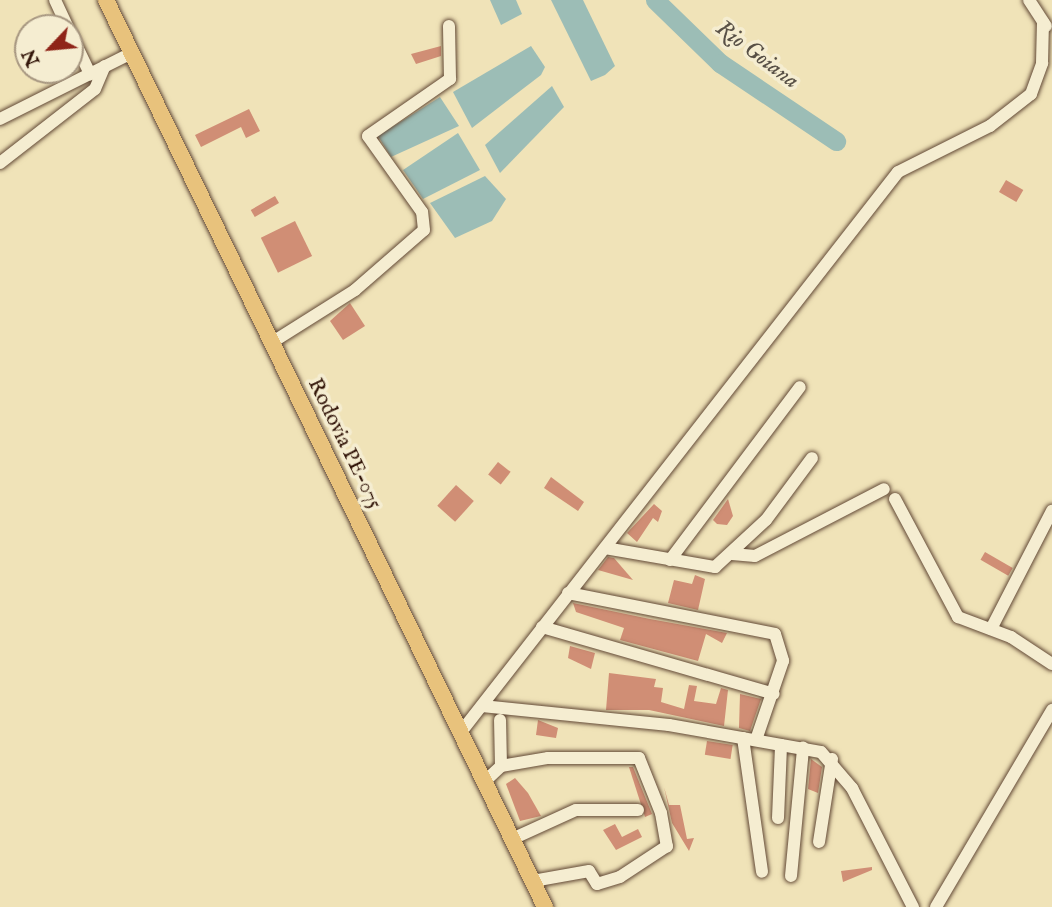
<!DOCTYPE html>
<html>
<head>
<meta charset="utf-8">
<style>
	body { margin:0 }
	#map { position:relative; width:1052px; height:907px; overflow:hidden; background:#f0e3b8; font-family:"IM FELL English",serif }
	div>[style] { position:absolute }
	.water>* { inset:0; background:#9cbdb6 }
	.river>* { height:19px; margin:-9.5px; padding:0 9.5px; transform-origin:9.5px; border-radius:9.5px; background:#9cbdb6 }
	.building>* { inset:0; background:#d08e75; transform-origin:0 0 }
	.roads { filter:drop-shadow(0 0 2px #624936) drop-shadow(0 0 2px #624936) }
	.minor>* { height:12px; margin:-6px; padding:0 6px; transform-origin:6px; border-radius:6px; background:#f5edd1 }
	.major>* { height:16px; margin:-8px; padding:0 8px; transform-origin:8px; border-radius:8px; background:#e8c27c }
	span { translate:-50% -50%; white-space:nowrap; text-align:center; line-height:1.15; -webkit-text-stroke:7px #f5edd1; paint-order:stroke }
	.street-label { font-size:21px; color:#33160a }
	.water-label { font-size:23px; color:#585046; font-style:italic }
	.north { position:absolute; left:14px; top:14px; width:70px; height:70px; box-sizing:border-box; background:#f5edd1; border:2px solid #a79781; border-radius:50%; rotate:244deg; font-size:19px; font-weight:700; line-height:28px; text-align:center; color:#33160a }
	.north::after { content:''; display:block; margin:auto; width:24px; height:32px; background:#8f2418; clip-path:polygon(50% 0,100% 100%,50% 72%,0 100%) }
</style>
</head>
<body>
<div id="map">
	<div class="water">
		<i style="clip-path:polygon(490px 0,516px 0,522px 14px,501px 25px)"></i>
		<i style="clip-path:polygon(551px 0,583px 0,615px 66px,605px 75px,591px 81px)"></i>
		<i style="clip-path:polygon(531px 46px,545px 67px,541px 75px,472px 128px,453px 92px)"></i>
		<i style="clip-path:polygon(552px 86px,564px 107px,500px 173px,485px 145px)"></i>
		<i style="clip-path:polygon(440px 97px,459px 126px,391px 157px,378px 136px)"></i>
		<i style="clip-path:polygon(458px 133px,480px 170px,423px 199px,403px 170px)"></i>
		<i style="clip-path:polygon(485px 176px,506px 199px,492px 221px,455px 238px,430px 203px)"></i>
	</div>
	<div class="river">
		<i style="left:655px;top:0;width:91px;rotate:44.1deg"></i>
		<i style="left:720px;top:63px;width:140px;rotate:33.9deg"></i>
	</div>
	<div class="building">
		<i style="clip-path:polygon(441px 46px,441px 56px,416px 64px,411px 54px)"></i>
		<i style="clip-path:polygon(249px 109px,260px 131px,246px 138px,241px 127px,201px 147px,195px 135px)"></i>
		<i style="left:1006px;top:180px;width:20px;height:14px;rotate:30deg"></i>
		<i style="left:275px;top:196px;width:8px;height:28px;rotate:60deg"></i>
		<i style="left:295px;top:221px;width:39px;height:38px;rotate:64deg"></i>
		<i style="clip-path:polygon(350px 303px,365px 326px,343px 340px,330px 321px)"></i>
		<i style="left:498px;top:462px;width:16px;height:16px;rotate:38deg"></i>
		<i style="clip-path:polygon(551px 477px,584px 502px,578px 511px,544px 488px)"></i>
		<i style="left:456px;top:485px;width:24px;height:28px;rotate:42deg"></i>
		<i style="clip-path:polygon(728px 499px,733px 516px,727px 525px,717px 524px,713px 520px)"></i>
		<i style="clip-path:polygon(654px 504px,662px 511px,658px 522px,653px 518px,637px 542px,627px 533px)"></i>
		<i style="left:985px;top:552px;width:32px;height:9px;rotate:30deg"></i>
		<i style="clip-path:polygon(608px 557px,614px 558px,633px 580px,598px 570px)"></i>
		<i style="clip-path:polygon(695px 575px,705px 579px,698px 610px,668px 603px,674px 580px,692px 584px)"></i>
		<i style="clip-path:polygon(573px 603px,650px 619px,727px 633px,722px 643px,706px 634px,698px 661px,620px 640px,624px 628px,576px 612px)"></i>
		<i style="clip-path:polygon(570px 646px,595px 653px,591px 669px,568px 658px)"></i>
		<i style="clip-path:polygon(609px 673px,656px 679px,654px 687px,663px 688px,661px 702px,684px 709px,689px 685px,697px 686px,694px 701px,716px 704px,721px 688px,728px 690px,724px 726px,649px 710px,606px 710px)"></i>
		<i style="clip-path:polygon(740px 694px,761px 699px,750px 731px,739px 728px)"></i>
		<i style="clip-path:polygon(538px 720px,558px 728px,556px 738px,536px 735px)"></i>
		<i style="left:707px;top:741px;width:26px;height:14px;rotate:9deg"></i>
		<i style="clip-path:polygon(811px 759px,822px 767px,818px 793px,808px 789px)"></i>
		<i style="clip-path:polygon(629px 767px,633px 767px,652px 814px,645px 817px)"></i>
		<i style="clip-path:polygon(515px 778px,528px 793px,541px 816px,520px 821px,506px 784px)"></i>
		<i style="clip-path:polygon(664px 787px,669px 805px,680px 805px,687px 839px,694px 838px,689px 851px,672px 823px)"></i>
		<i style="clip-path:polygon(615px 824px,622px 837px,638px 829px,642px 837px,616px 850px,603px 830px)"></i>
		<i style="clip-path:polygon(872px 867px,872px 870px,843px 882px,841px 871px)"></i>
	</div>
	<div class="roads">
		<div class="minor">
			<i style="left:55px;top:0;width:31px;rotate:65deg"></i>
			<i style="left:1029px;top:0;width:31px;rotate:57deg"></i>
			<i style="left:70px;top:32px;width:47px;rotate:64.5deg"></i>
			<i style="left:0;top:119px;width:148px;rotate:-26.6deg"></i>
			<i style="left:0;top:163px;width:120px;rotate:-37.9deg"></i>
			<i style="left:95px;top:89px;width:25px;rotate:-67deg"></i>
			<i style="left:271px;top:343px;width:99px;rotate:-32.2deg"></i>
			<i style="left:355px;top:290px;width:91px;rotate:-41deg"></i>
			<i style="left:424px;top:230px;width:18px;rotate:-96deg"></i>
			<i style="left:422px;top:212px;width:93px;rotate:-125.4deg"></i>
			<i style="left:368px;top:136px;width:100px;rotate:-34.8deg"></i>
			<i style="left:450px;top:79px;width:53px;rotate:-91.1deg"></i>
			<i style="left:895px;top:499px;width:134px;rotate:61.9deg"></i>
			<i style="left:958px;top:617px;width:57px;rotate:20.7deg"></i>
			<i style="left:1011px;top:637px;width:49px;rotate:33.4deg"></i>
			<i style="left:605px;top:548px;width:112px;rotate:9.8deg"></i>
			<i style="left:715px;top:567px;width:69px;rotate:-42.7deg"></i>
			<i style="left:766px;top:520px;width:77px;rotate:-53.4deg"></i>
			<i style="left:732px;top:554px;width:23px;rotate:5deg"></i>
			<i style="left:755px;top:556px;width:145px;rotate:-27.4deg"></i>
			<i style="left:670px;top:560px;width:216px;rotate:-53.1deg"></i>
			<i style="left:568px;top:593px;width:211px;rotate:11.2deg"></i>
			<i style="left:775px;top:634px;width:28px;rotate:73deg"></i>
			<i style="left:783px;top:661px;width:83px;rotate:108.9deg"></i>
			<i style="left:542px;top:627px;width:241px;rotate:16.1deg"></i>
			<i style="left:991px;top:629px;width:133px;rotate:-62.7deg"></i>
			<i style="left:482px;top:706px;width:188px;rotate:5.8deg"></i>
			<i style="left:669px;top:725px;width:154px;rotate:10.1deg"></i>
			<i style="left:821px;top:752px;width:48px;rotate:49.3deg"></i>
			<i style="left:852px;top:788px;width:134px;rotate:62.9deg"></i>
			<i style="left:461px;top:732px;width:710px;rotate:-52.03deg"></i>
			<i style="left:898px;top:172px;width:103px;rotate:-26.6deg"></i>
			<i style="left:990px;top:126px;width:52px;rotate:-38deg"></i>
			<i style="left:1031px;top:94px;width:33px;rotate:-70deg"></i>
			<i style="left:1042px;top:63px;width:41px;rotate:-88.6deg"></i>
			<i style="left:743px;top:738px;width:135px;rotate:81.9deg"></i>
			<i style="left:501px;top:766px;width:48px;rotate:-9.7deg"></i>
			<i style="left:548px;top:758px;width:91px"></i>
			<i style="left:639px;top:758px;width:59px;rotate:68.2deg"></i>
			<i style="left:661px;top:813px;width:34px;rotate:80deg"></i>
			<i style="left:667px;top:846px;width:56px;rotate:146.6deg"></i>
			<i style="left:620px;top:877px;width:24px;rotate:163deg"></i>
			<i style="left:597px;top:884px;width:15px;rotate:-122deg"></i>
			<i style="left:589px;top:871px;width:57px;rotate:169.9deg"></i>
			<i style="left:484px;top:782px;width:23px;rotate:-43deg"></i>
			<i style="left:501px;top:766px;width:46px;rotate:-91.2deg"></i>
			<i style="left:778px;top:818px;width:73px;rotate:-87.6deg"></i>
			<i style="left:512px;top:839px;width:70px;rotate:-24.4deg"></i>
			<i style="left:576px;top:810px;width:62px"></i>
			<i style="left:819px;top:842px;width:84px;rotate:-81.1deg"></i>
			<i style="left:791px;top:876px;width:129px;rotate:-84.6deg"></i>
			<i style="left:936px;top:907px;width:229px;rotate:-59.5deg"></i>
		</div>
		<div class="major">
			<i style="left:106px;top:0;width:1008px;rotate:64.17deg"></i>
		</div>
	</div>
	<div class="street-label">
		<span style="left:344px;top:444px;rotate:64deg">Rodovia PE-075</span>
	</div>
	<div class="water-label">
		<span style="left:757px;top:55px;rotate:37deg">Rio Goiana</span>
	</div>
	<div class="north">N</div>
</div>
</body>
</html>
